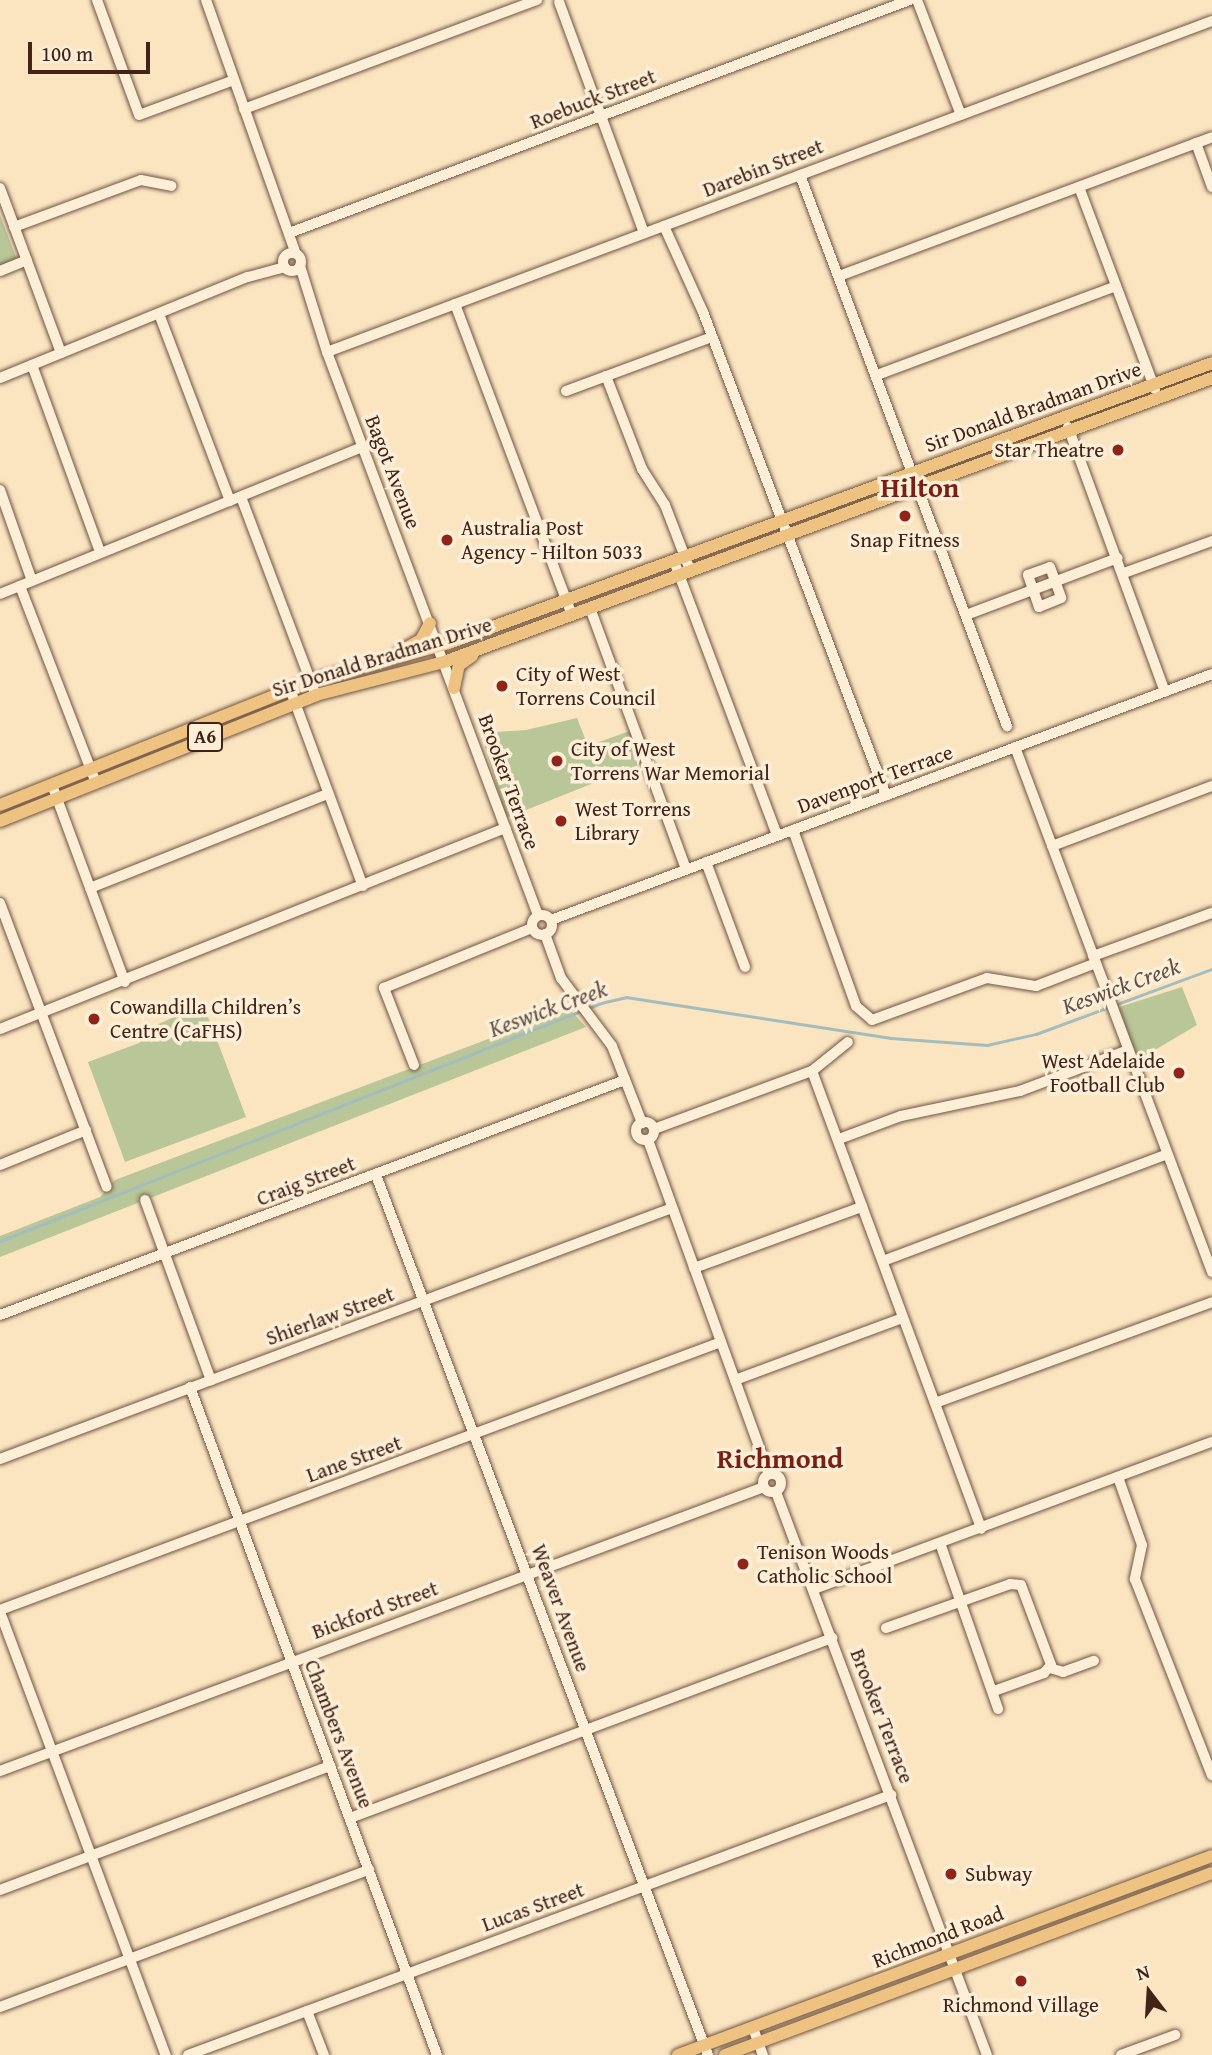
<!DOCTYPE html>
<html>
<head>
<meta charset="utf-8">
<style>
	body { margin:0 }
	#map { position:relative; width:1212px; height:2055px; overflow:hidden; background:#fbe5c1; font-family:"Gentium Book Plus",serif }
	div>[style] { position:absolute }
	.green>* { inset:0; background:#b8c698 }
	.stream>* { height:2.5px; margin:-1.25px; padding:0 1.25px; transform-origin:1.25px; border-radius:1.25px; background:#a3bcbd }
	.roads { filter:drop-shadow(0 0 2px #705442) drop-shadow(0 0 2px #705442) }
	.minor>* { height:10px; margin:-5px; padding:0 5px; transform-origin:5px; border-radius:5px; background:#fceed7 }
	.minor>.ring { margin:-5px; padding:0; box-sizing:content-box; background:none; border:10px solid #fceed7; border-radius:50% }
	.major>* { height:12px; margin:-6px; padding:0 6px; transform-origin:6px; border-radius:6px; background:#eec280 }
	.dots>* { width:19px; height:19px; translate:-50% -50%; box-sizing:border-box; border:4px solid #fceed7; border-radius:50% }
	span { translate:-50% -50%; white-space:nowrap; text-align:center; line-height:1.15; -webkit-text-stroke:7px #fceed7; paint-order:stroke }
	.shield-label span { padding:2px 5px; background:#fceed7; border:2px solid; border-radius:5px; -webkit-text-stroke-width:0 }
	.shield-label { font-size:19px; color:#412318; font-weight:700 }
	.street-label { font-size:21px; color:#412318 }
	.poi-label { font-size:21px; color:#412318 }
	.right { translate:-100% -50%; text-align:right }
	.left { translate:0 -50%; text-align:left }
	.water-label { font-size:23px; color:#5e514a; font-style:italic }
	.district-label { font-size:28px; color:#7a1f14; font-weight:700 }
	.north { position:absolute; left:1114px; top:1957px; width:70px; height:70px; -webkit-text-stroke:5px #fceed7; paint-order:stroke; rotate:343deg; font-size:19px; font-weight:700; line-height:28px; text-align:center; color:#412318 }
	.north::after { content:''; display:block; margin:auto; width:24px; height:32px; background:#412318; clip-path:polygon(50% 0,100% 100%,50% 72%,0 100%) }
	.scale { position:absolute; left:28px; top:42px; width:122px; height:32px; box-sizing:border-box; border:4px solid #412318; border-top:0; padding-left:9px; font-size:21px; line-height:24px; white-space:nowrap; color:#412318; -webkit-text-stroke:5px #fceed7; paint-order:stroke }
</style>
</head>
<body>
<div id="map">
	<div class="green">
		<i style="clip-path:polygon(0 215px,17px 260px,0 267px)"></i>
		<i style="clip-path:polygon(577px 718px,588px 746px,635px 729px,646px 762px,506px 818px,481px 733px,526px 730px)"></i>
		<i style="clip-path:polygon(1182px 987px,1197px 1025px,1133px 1063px,1113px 1009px)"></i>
		<i style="clip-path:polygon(563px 1002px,586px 1027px,0 1257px,0 1236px,100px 1197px,115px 1180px,557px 1013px)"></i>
		<i style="clip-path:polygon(197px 1007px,209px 1019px,246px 1117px,125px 1162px,88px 1062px,139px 1043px,156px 1025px)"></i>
	</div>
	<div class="stream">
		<i style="left:0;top:1241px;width:646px;rotate:-21.6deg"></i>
		<i style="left:601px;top:1003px;width:26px;rotate:-13deg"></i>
		<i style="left:626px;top:997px;width:268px;rotate:8.8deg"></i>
		<i style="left:891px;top:1038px;width:96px;rotate:4.2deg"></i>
		<i style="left:987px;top:1045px;width:50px;rotate:-12.7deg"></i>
		<i style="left:1036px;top:1034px;width:188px;rotate:-20.3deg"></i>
	</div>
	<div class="roads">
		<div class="minor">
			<i style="left:97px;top:0;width:122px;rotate:69.9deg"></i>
			<i style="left:139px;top:115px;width:101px;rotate:-20.2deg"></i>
			<i style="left:206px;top:0;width:269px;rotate:70.5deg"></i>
			<i style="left:917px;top:0;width:123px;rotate:69.1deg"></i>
			<i style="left:559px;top:2px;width:246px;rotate:69.8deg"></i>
			<i style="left:244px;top:109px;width:313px;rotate:-20.4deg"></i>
			<i style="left:1196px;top:143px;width:47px;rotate:70deg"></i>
			<i style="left:800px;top:175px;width:589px;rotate:69.41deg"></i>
			<i style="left:1079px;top:187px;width:216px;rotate:69.4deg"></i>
			<i style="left:0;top:188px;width:176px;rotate:69.7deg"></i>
			<i style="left:664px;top:226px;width:94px;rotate:65.6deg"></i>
			<i style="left:703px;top:312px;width:517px;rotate:69.25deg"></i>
			<i style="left:14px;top:227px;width:135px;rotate:-20.3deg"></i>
			<i style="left:141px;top:180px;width:31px;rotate:11deg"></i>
			<i style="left:289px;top:233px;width:663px;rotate:-20.57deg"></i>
			<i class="ring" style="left:283px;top:253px;width:8px;height:8px"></i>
			<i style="left:300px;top:266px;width:90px;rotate:72.6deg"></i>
			<i style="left:327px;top:352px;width:601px;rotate:69.46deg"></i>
			<i style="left:0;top:271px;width:29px;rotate:-22deg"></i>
			<i style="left:839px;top:276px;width:398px;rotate:-20.4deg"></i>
			<i style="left:455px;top:304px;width:332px;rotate:69.4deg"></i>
			<i style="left:159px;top:314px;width:200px;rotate:69.2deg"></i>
			<i style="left:327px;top:352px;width:945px;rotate:-20.51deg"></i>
			<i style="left:32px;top:365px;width:199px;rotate:70deg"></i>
			<i style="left:877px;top:375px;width:255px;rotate:-20.4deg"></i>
			<i style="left:606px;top:376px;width:100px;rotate:68.8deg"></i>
			<i style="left:642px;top:469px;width:43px;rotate:57.4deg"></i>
			<i style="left:665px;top:505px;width:70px;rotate:69deg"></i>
			<i style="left:0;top:378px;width:268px;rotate:-22.2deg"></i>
			<i style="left:248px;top:277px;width:38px;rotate:-15deg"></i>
			<i style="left:566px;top:391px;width:156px;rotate:-20.3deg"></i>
			<i style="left:1068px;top:427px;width:282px;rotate:69.9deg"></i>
			<i style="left:0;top:490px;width:96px;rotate:70.6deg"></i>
			<i style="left:241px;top:497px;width:212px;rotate:69.3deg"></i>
			<i style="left:674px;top:561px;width:293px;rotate:69.4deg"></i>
			<i style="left:1050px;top:567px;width:33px;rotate:70deg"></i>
			<i style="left:1061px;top:598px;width:24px;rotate:158deg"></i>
			<i style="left:1039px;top:607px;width:34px;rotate:-109deg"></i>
			<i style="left:1028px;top:575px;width:23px;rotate:-20deg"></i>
			<i style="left:1124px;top:573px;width:94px;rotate:-20deg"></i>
			<i style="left:20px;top:586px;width:211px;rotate:68.9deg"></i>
			<i style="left:0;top:594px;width:391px;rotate:-22.1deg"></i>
			<i style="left:590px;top:608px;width:278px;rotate:69.8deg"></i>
			<i style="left:966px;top:615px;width:162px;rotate:-20.6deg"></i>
			<i style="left:290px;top:689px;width:210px;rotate:69.7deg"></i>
			<i style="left:1015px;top:747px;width:561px;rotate:69.43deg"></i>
			<i style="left:52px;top:785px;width:210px;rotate:69.7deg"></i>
			<i style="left:793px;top:830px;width:187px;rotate:70.3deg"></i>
			<i style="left:856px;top:1006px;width:21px;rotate:41deg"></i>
			<i style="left:872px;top:1020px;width:122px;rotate:-20.1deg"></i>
			<i style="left:987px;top:978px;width:50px;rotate:9.3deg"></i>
			<i style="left:1036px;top:986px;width:64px;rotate:-21deg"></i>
			<i style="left:1052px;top:846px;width:171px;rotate:-20.6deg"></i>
			<i style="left:706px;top:862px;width:112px;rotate:69.6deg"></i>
			<i style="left:90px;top:888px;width:256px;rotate:-21.6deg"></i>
			<i style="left:0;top:903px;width:303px;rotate:69.4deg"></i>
			<i class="ring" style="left:532px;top:915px;width:10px;height:10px"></i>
			<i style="left:551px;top:920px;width:705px;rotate:-20.41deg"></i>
			<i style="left:545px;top:934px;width:47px;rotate:70deg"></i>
			<i style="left:561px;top:978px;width:85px;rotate:53.1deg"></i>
			<i style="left:612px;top:1046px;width:83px;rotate:68.7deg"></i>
			<i style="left:1093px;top:956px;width:127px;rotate:-19.9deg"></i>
			<i style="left:0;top:1029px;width:544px;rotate:-21.7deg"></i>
			<i style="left:414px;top:1065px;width:83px;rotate:-111.3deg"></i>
			<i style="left:384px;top:988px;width:160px;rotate:-22.1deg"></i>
			<i style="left:812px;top:1071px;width:46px;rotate:-38.9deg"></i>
			<i class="ring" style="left:636px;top:1122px;width:8px;height:8px"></i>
			<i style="left:654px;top:1129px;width:168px;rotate:-20.2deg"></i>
			<i style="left:812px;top:1071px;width:488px;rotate:69.7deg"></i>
			<i style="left:839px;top:1139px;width:66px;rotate:-20.4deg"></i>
			<i style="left:901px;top:1116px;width:122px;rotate:-11.9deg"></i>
			<i style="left:1020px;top:1091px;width:116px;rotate:-20.8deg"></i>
			<i style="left:648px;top:1140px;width:355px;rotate:70.1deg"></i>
			<i style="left:0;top:1165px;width:93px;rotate:-22.1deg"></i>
			<i style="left:376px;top:1175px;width:941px;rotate:69.33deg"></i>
			<i style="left:145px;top:1200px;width:192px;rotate:69.9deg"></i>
			<i style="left:883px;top:1261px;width:303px;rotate:-20.6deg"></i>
			<i style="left:694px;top:1268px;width:179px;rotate:-20deg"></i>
			<i style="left:0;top:1315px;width:668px;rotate:-20.61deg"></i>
			<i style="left:735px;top:1380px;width:179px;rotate:-20.3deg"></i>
			<i style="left:190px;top:1387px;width:712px;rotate:69.71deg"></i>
			<i style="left:935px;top:1403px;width:295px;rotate:-20deg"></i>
			<i style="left:0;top:1459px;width:717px;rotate:-20.48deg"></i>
			<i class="ring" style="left:763px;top:1474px;width:8px;height:8px"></i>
			<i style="left:1118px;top:1477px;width:72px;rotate:70.6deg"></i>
			<i style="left:1142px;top:1545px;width:35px;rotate:102deg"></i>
			<i style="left:1135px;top:1579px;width:211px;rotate:68.6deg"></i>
			<i style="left:776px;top:1492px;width:601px;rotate:69.46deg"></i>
			<i style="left:940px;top:1543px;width:176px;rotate:70.7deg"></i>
			<i style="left:814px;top:1589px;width:424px;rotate:-20.3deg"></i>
			<i style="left:0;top:1610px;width:769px;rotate:-20.39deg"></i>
			<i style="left:0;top:1612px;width:473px;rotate:69.5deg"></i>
			<i style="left:886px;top:1628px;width:132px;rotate:-19.5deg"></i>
			<i style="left:1010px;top:1584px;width:11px;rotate:5deg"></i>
			<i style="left:1021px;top:1585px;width:85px;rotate:69.4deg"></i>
			<i style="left:1051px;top:1665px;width:11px;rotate:131deg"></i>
			<i style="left:1044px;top:1673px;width:53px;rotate:160.2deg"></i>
			<i style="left:1050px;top:1668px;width:14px;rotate:17deg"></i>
			<i style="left:1063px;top:1672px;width:33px;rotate:-20deg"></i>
			<i style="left:0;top:1771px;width:815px;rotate:-20.39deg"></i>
			<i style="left:350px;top:1818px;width:515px;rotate:-20.48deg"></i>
			<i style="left:0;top:1890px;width:353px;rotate:-20.6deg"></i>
			<i style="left:0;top:2007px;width:394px;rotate:-20.4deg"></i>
			<i style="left:307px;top:2011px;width:47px;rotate:68.9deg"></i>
			<i style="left:753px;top:2028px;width:29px;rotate:70deg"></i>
			<i style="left:188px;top:2055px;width:750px;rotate:-20.3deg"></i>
			<i style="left:1121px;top:2055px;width:58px;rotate:-20.3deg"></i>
		</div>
		<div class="major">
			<i style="left:401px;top:651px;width:23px;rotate:-29deg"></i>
			<i style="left:421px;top:640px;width:19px;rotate:-62deg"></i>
			<i style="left:454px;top:688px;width:24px;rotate:-78deg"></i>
			<i style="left:459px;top:665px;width:16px;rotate:-35deg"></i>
			<i style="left:0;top:805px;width:335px;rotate:-21.7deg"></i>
			<i style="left:311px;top:681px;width:143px;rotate:-15.4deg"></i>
			<i style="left:449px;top:643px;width:813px;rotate:-20.15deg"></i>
			<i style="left:0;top:821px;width:340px;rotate:-21.7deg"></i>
			<i style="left:316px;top:695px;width:132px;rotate:-14.5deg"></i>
			<i style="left:444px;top:662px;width:819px;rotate:-20.29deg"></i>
			<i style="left:678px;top:2055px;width:570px;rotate:-20.44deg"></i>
			<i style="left:725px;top:2055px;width:520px;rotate:-20.49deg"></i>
		</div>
	</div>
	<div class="dots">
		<i style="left:1118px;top:450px;background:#8f2418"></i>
		<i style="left:905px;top:516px;background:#8f2418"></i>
		<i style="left:447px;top:540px;background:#8f2418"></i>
		<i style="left:502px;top:686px;background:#8f2418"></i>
		<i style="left:557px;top:761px;background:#8f2418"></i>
		<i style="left:561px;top:821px;background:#8f2418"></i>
		<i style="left:94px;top:1019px;background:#8f2418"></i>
		<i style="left:1179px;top:1073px;background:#8f2418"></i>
		<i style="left:743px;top:1564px;background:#8f2418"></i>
		<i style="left:951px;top:1874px;background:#8f2418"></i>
		<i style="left:1021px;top:1981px;background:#8f2418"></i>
	</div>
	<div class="shield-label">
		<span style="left:205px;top:737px">A6</span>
	</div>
	<div class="street-label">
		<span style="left:593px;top:99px;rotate:-21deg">Roebuck Street</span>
		<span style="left:763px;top:168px;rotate:-21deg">Darebin Street</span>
		<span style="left:1033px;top:407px;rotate:-20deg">Sir Donald Bradman Drive</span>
		<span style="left:393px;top:472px;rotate:69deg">Bagot Avenue</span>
		<span style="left:382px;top:657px;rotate:-17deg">Sir Donald Bradman Drive</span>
		<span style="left:875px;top:779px;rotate:-20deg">Davenport Terrace</span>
		<span style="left:509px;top:782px;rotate:70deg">Brooker Terrace</span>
		<span style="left:306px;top:1181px;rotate:-21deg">Craig Street</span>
		<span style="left:330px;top:1316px;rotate:-20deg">Shierlaw Street</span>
		<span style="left:354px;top:1459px;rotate:-20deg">Lane Street</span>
		<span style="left:561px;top:1608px;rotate:70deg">Weaver Avenue</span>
		<span style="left:375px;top:1610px;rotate:-20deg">Bickford Street</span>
		<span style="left:882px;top:1716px;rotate:69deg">Brooker Terrace</span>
		<span style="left:339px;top:1734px;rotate:69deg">Chambers Avenue</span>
		<span style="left:533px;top:1907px;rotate:-20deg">Lucas Street</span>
		<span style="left:938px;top:1937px;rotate:-21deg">Richmond Road</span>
	</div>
	<div class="poi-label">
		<span class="right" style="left:1104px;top:450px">Star Theatre</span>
		<span class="left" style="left:461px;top:540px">Australia Post<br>Agency - Hilton 5033</span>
		<span style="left:905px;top:540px">Snap Fitness</span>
		<span class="left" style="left:516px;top:686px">City of West<br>Torrens Council</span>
		<span class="left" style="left:571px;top:761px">City of West<br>Torrens War Memorial</span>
		<span class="left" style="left:575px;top:821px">West Torrens<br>Library</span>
		<span class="left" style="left:110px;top:1019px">Cowandilla Children’s<br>Centre (CaFHS)</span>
		<span class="right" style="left:1165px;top:1073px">West Adelaide<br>Football Club</span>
		<span class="left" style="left:757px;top:1564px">Tenison Woods<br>Catholic School</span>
		<span class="left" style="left:965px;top:1874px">Subway</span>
		<span style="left:1021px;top:2005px">Richmond Village</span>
	</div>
	<div class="water-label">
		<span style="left:1121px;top:986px;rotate:-20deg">Keswick Creek</span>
		<span style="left:548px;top:1009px;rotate:-20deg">Keswick Creek</span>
	</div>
	<div class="district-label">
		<span style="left:920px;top:487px">Hilton</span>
		<span style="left:780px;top:1458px">Richmond</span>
	</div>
	<div class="north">N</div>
	<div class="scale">100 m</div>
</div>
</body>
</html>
